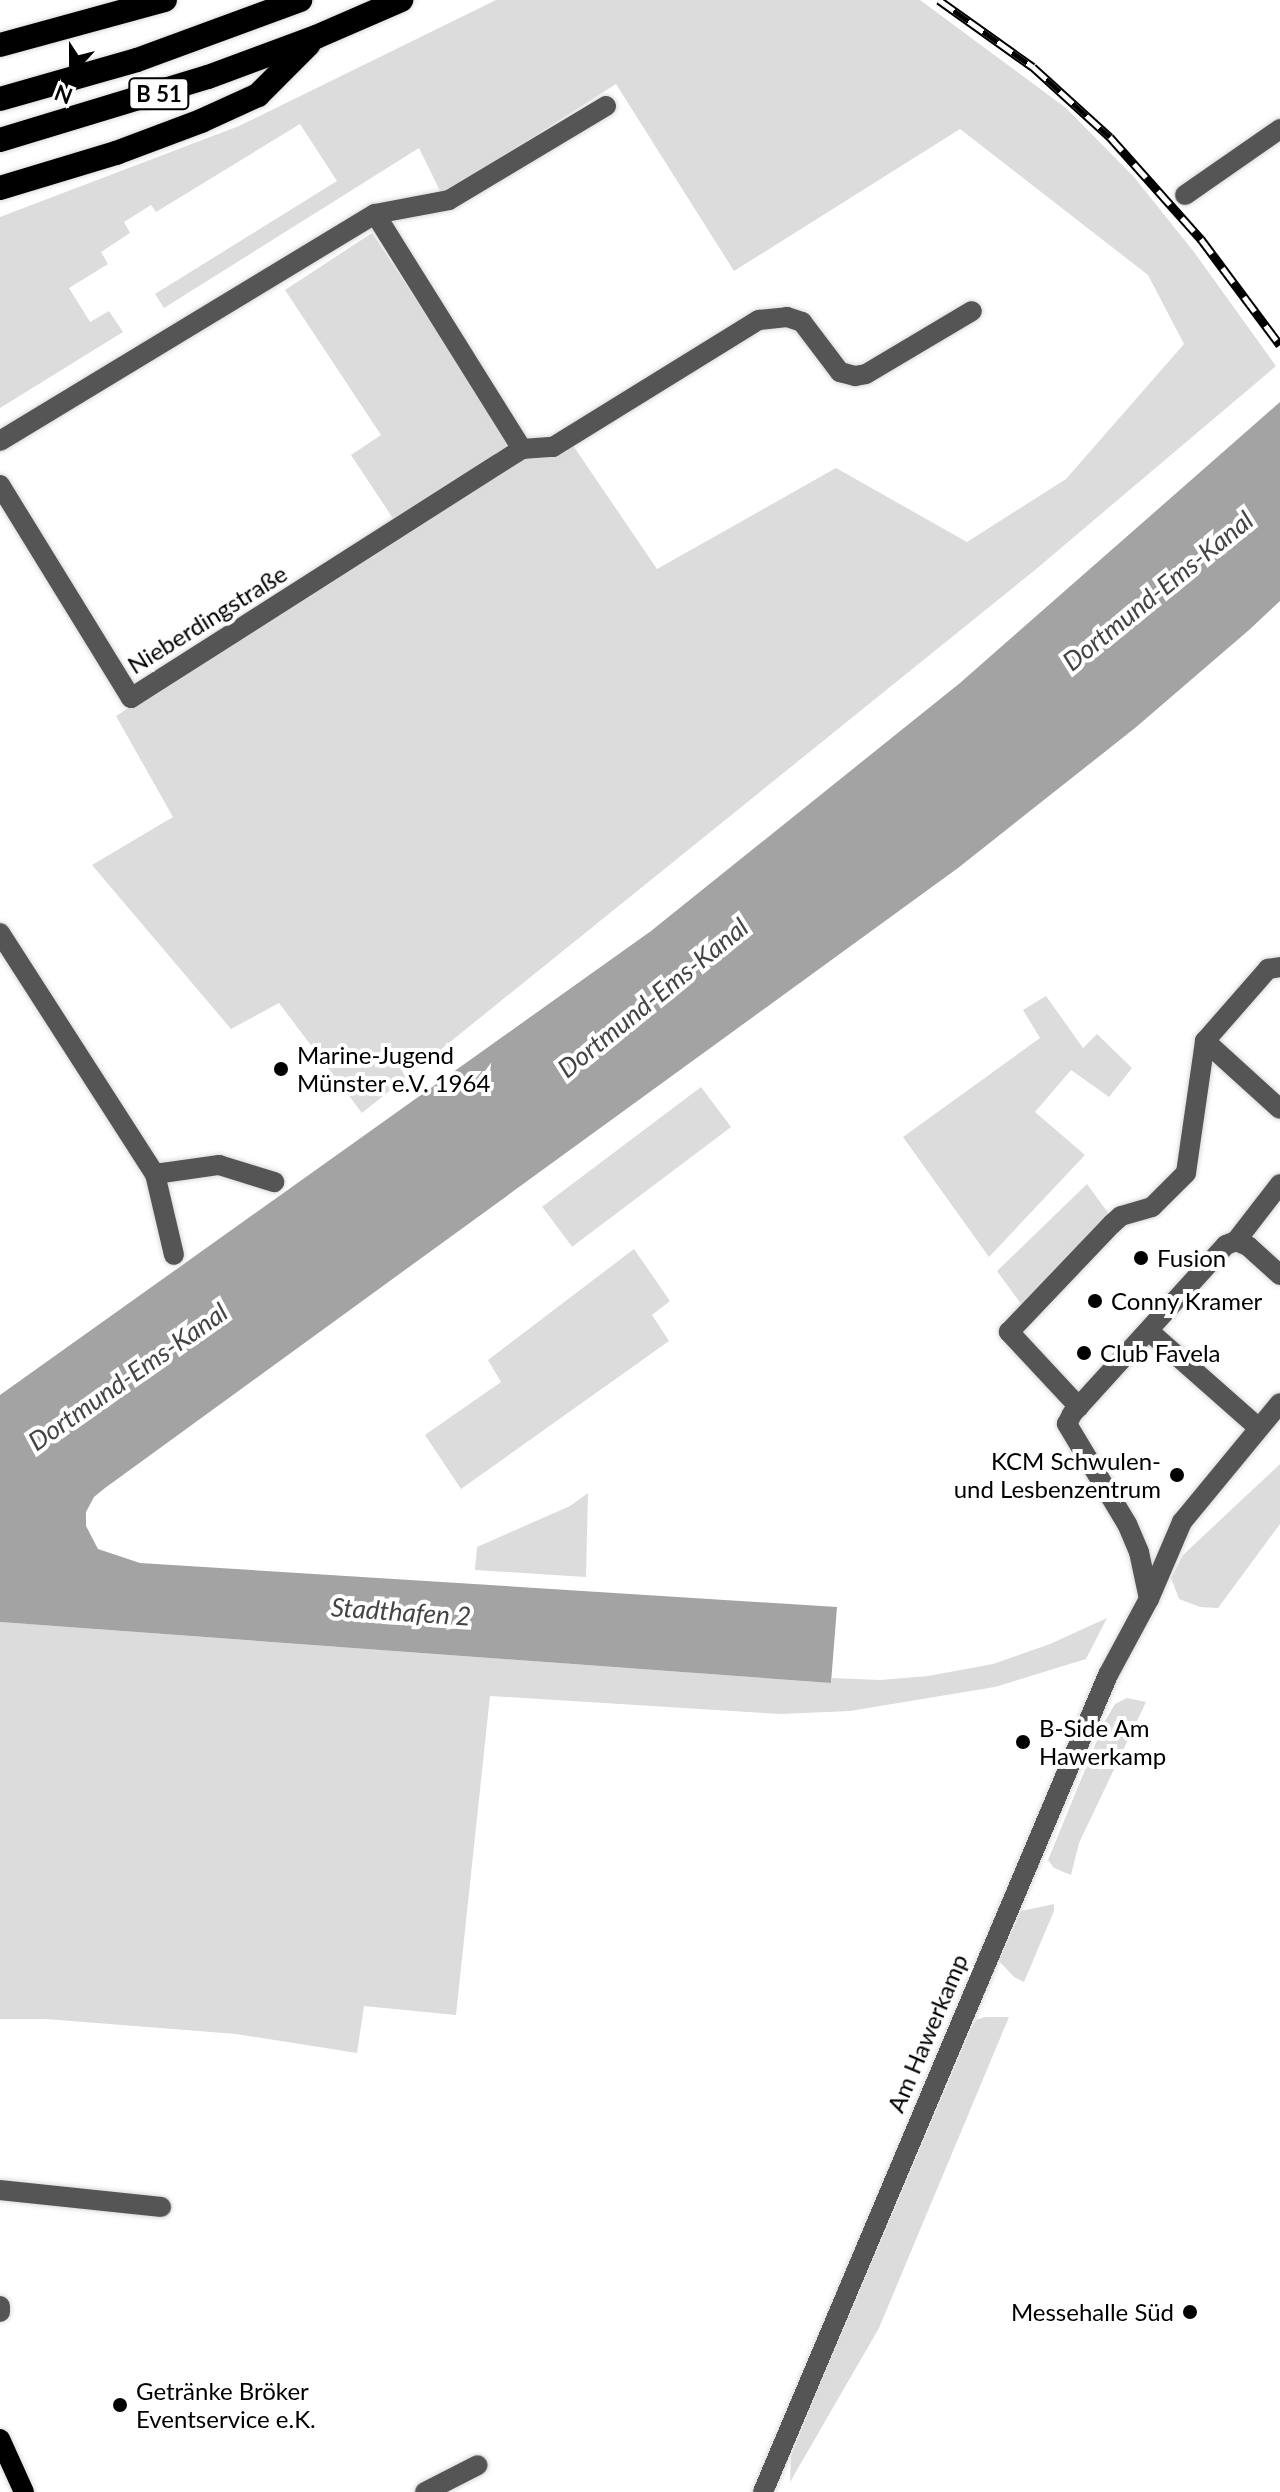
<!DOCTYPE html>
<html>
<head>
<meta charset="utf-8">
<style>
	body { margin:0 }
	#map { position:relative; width:1280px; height:2492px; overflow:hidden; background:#fff; font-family:Lato,sans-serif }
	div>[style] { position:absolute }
	.green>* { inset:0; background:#dcdcdc; transform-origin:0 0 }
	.water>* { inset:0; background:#a3a3a3 }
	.roads { filter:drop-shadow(0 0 2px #dbdbdb) drop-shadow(0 0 2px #dbdbdb) }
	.minor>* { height:20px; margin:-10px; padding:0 10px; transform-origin:10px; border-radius:10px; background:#555 }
	.major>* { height:20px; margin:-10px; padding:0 10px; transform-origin:10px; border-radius:10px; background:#000 }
	.highway>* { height:24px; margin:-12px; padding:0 12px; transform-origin:12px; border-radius:12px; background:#000 }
	.rail>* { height:9px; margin-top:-4.5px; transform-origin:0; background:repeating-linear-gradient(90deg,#fff 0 18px,#000 0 36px); box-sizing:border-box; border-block:2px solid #000 }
	.dots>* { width:22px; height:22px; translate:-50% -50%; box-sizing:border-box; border:4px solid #fff; border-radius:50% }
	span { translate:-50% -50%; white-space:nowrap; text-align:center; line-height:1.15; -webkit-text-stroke:8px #fff; paint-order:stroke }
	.shield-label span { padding:2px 6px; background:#fff; border:2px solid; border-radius:6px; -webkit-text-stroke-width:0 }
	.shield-label { font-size:22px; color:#000; font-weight:700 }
	.street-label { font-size:24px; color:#000 }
	.poi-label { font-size:24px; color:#000 }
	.left { translate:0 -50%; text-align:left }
	.right { translate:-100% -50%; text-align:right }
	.water-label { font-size:26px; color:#444; font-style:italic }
	.north { position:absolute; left:32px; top:32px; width:80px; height:80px; -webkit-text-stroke:6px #fff; paint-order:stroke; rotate:201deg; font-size:22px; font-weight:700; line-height:32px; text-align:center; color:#000 }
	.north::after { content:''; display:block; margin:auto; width:28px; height:36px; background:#000; clip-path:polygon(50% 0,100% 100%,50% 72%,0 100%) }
</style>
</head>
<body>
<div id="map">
	<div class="green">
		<i style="clip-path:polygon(496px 0,920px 0,1066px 108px,1134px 177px,1194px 252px,1276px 366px,1035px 570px,362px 1113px,279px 1003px,231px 1029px,92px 865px,173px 817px,116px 716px,522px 458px,572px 444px,657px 569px,836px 468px,967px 542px,1066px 479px,1184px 344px,1148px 275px,960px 129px,734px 271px,616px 84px,442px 195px,419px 148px,164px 308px,155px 294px,337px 181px,300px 124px,156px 212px,151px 205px,124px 222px,130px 233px,101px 252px,108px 264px,69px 288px,90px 322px,109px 311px,123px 332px,0 408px,0 217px,239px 126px)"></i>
		<i style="clip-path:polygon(372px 233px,513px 446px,396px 523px,351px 455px,381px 435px,285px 290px)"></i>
		<i style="clip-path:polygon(1046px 996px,1083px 1048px,1097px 1034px,1132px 1068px,1109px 1097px,1071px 1070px,1035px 1112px,1085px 1155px,989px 1257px,903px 1137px,1040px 1038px,1023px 1010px)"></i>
		<i style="left:701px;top:1087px;width:50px;height:199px;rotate:53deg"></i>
		<i style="clip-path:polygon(1087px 1184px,1111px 1217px,1024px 1308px,997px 1271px)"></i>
		<i style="clip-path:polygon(634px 1249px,670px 1301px,652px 1315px,669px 1341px,461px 1489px,425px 1435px,501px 1382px,488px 1360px)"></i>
		<i style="clip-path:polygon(1280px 1464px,1280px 1524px,1218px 1608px,1200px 1607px,1179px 1599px,1171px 1578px,1183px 1555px)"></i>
		<i style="clip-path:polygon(588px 1493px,586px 1577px,475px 1570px,477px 1547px,570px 1506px)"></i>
		<i style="clip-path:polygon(1107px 1618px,1086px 1659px,995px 1687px,850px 1711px,780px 1714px,490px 1696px,456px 2015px,364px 2006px,357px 2053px,236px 2034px,46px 2019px,0 2019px,0 1622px,831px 1683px,832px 1678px,880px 1680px,928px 1676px,993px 1664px,1050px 1644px)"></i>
		<i style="clip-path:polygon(1127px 1698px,1146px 1702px,1079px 1843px,1071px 1875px,1054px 1868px,1048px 1860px,1105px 1721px,1115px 1704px)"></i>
		<i style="clip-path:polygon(1054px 1904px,1054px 1911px,1024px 1982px,1014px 1977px,999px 1961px,1021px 1911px)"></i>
		<i style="clip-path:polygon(985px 2017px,1009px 2017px,879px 2328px,790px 2482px,791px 2456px,816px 2394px,970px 2031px,976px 2020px)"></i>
	</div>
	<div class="water">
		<i style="clip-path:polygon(1280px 402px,1280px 601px,1249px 630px,1135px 728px,958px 868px,105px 1488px,94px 1497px,86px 1512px,86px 1526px,98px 1549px,140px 1563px,837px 1607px,831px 1683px,0 1622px,0 1395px,651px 931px,960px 683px)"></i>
	</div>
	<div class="roads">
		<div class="minor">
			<i style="left:1185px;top:195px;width:116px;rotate:-34.8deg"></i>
			<i style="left:0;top:441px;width:438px;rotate:-31.2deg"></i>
			<i style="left:375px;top:214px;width:75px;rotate:-10.7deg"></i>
			<i style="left:449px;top:200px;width:183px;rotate:-30.9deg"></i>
			<i style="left:522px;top:449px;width:31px;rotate:-4deg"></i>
			<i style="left:553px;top:447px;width:242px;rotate:-31.7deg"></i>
			<i style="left:759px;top:320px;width:28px;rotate:-6deg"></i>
			<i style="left:787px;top:317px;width:16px;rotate:18deg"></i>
			<i style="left:802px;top:322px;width:63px;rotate:52.8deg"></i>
			<i style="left:840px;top:372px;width:16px;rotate:15deg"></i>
			<i style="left:855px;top:376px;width:11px;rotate:-10deg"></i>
			<i style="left:866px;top:374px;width:123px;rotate:-30.7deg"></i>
			<i style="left:0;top:485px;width:250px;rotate:58.4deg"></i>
			<i style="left:131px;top:698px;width:464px;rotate:-32.5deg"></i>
			<i style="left:522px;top:449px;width:277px;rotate:-122deg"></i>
			<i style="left:0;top:933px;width:287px;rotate:57.3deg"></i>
			<i style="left:155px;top:1174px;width:83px;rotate:76.8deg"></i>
			<i style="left:1205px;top:1041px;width:101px;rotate:42.2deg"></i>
			<i style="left:155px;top:1174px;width:65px;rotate:-8deg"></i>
			<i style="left:219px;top:1165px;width:58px;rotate:17.2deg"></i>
			<i style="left:1236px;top:1241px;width:13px;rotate:23deg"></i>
			<i style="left:1248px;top:1246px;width:43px;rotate:42.2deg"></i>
			<i style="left:1150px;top:1332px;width:145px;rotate:41.4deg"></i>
			<i style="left:1079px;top:1407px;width:103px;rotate:-133deg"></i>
			<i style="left:1009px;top:1332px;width:149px;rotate:-46.4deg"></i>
			<i style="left:1112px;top:1224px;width:12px;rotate:-42deg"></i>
			<i style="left:1121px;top:1216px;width:32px;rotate:-16deg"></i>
			<i style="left:1152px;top:1207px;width:48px;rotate:-45deg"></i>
			<i style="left:1186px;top:1173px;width:133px;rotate:-81.8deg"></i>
			<i style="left:1205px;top:1041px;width:96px;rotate:-48.8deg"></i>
			<i style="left:1268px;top:969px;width:12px;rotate:-9deg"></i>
			<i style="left:1149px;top:1599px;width:48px;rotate:-102deg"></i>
			<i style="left:1139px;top:1552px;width:30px;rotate:-113deg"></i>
			<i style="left:1127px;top:1524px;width:117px;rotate:-121deg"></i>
			<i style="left:1067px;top:1424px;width:11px;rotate:-63deg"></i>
			<i style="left:1072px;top:1414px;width:229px;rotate:-47.7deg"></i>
			<i style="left:1226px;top:1245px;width:11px;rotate:-22deg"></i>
			<i style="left:1236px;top:1241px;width:72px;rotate:-52.3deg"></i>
			<i style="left:0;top:2190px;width:162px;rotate:6deg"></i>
			<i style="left:0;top:2306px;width:6px;rotate:90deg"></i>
			<i style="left:425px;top:2492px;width:59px;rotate:-27deg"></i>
			<i style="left:763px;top:2492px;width:887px;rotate:-67.11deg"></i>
			<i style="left:1108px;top:1675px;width:86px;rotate:-61.7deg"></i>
			<i style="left:1149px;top:1599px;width:84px;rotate:-66.8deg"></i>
			<i style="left:1182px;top:1522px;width:154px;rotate:-50.5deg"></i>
		</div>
		<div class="major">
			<i style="left:0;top:2439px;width:58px;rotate:65.6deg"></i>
		</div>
		<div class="highway">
			<i style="left:0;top:45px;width:171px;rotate:-15.3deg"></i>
			<i style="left:0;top:99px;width:142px;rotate:-15.9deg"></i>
			<i style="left:137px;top:60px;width:174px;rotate:-20.2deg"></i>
			<i style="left:0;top:140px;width:217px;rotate:-16.9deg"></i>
			<i style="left:208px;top:77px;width:115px;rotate:-20.3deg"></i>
			<i style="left:316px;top:37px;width:93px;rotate:-23.5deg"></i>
			<i style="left:0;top:188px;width:121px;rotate:-16.8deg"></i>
			<i style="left:116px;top:153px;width:91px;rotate:-20.6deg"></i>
			<i style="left:201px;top:121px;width:63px;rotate:-24.5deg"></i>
			<i style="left:258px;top:95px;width:71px;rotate:-45deg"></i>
		</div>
	</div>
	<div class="rail">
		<i style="left:939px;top:0;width:115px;rotate:35.5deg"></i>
		<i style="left:1033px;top:67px;width:104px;rotate:42.3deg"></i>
		<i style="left:1110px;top:137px;width:137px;rotate:48.3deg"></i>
		<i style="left:1201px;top:239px;width:132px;rotate:53.3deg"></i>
	</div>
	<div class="dots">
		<i style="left:281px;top:1069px;background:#000"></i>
		<i style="left:1141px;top:1258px;background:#000"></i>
		<i style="left:1095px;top:1301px;background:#000"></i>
		<i style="left:1084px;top:1353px;background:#000"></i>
		<i style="left:1177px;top:1475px;background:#000"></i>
		<i style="left:1023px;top:1742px;background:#000"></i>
		<i style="left:1190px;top:2312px;background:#000"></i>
		<i style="left:120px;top:2405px;background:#000"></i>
	</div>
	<div class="shield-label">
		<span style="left:159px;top:94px">B 51</span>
	</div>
	<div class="street-label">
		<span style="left:207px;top:619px;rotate:-32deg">Nieberdingstraße</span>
		<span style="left:927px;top:2033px;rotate:-67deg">Am Hawerkamp</span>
	</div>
	<div class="poi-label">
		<span class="left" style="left:297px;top:1069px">Marine-Jugend<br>Münster e.V. 1964</span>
		<span class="left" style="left:1157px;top:1258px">Fusion</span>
		<span class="left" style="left:1111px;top:1301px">Conny Kramer</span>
		<span class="left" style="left:1100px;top:1353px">Club Favela</span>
		<span class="right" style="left:1161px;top:1475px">KCM Schwulen-<br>und Lesbenzentrum</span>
		<span class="left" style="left:1039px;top:1742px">B-Side Am<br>Hawerkamp</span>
		<span class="right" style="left:1174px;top:2312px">Messehalle Süd</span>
		<span class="left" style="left:136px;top:2405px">Getränke Bröker<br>Eventservice e.K.</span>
	</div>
	<div class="water-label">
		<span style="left:1158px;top:591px;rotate:-39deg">Dortmund-Ems-Kanal</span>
		<span style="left:653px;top:998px;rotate:-39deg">Dortmund-Ems-Kanal</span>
		<span style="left:128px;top:1377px;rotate:-35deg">Dortmund-Ems-Kanal</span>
		<span style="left:401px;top:1612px;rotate:4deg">Stadthafen 2</span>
	</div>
	<div class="north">N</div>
</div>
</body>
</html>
